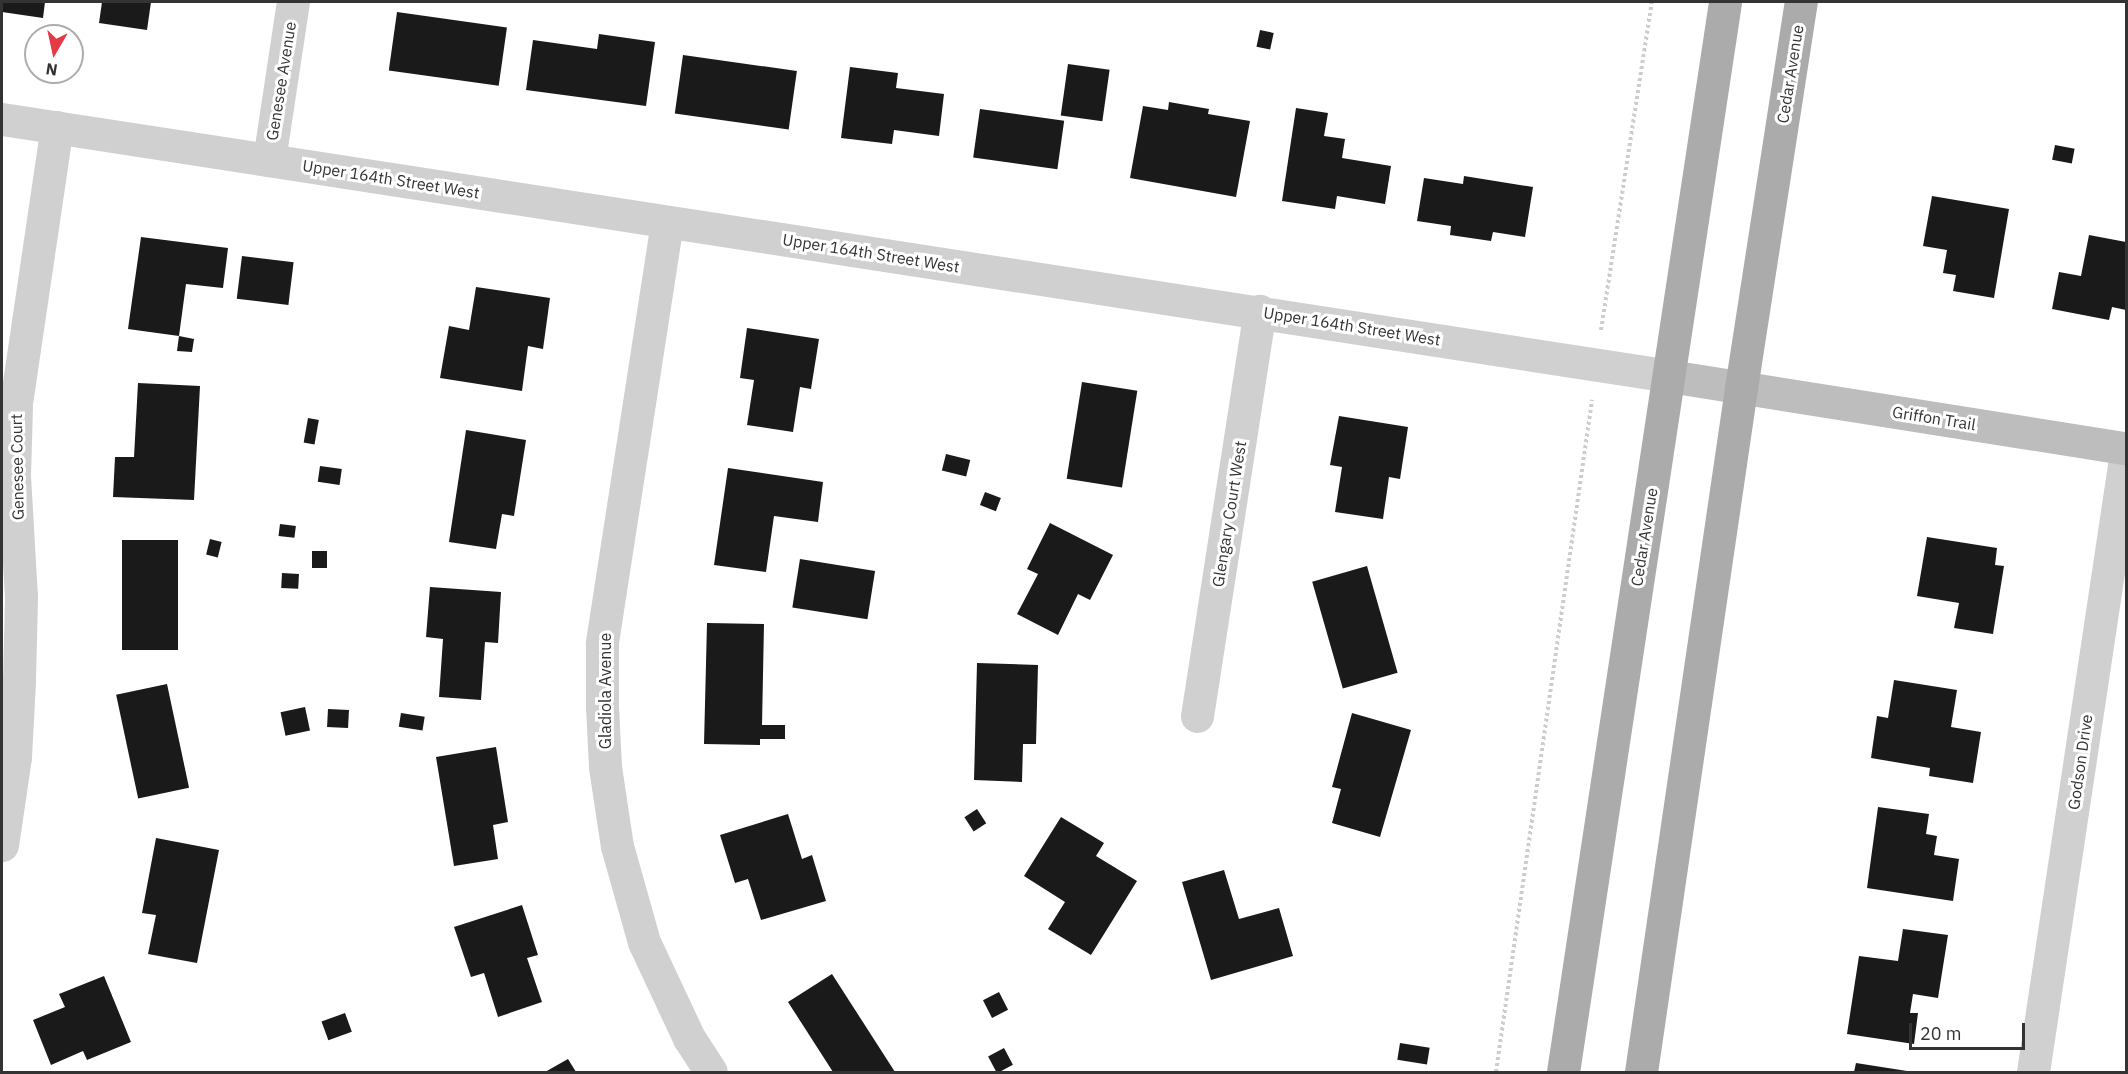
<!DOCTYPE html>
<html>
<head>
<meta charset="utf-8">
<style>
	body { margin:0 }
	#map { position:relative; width:2128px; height:1074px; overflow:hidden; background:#fff; font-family:"IBM Plex Sans",sans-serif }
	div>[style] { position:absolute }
	.building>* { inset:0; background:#1a1a1a; transform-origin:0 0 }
	.path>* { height:4px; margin-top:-2px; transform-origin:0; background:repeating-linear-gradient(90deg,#cdcdcd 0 3px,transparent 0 6px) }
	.street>* { height:33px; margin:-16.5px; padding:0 16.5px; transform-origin:16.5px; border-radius:16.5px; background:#d0d0d0 }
	.secondary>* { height:33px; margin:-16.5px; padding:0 16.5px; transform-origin:16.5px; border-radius:16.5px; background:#bdbdbd }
	.primary>* { height:33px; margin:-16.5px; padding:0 16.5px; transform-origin:16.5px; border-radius:16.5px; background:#ababab }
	span { translate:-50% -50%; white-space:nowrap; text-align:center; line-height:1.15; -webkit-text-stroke:6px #fff; paint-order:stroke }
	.street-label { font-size:16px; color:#333 }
	.frame { position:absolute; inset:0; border:3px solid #333; pointer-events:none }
	.north { position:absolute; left:24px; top:24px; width:60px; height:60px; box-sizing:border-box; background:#fff; border:2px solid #adadad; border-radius:50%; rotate:189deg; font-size:16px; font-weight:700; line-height:24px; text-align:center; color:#333 }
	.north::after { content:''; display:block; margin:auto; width:21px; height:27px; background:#e63946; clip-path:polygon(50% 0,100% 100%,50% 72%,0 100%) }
	.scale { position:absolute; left:1909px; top:1023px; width:116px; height:27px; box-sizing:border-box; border:3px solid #333; border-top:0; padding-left:8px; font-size:18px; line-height:21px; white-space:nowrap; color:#333; -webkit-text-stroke:4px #fff; paint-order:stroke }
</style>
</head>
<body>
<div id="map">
	<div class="building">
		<i style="clip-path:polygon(2px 2px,45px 2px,43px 18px,2px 12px)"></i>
		<i style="clip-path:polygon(102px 2px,151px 2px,147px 30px,99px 23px)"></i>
		<i style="left:397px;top:12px;width:111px;height:59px;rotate:8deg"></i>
		<i style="left:1260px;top:30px;width:14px;height:17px;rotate:12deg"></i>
		<i style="clip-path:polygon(599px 34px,655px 42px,646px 106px,526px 90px,533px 40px,597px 49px)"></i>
		<i style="left:683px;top:55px;width:115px;height:59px;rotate:8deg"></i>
		<i style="left:1068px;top:64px;width:42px;height:52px;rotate:8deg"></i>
		<i style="clip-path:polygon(850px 67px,898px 73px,896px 88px,944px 94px,939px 136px,894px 130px,892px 144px,841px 138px)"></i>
		<i style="clip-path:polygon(1169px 102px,1209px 109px,1208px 114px,1250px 121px,1236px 197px,1130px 178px,1143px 106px,1168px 110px)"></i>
		<i style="clip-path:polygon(1296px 108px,1328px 113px,1324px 136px,1345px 139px,1342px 158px,1391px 166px,1385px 204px,1337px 196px,1335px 209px,1282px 201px)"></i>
		<i style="left:980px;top:109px;width:85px;height:49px;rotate:8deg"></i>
		<i style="left:2055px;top:145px;width:20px;height:15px;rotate:11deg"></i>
		<i style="clip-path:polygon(1464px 176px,1533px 187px,1525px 237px,1493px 232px,1491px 241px,1450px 235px,1451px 226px,1417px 221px,1424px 178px,1463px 184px)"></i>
		<i style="clip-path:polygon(1932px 196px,2009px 209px,1994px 298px,1953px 291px,1956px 275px,1943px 273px,1947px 250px,1923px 246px)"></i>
		<i style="clip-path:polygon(2089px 235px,2126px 242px,2126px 310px,2112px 307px,2109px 320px,2052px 309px,2059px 272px,2081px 276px)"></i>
		<i style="clip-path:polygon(141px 237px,228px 248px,223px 288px,186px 284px,179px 336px,128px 329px)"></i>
		<i style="left:242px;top:256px;width:52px;height:43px;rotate:7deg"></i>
		<i style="clip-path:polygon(476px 287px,550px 298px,543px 349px,528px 346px,522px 391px,440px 378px,449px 326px,469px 330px)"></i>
		<i style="clip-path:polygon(747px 328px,819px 339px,811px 389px,800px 387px,793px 432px,747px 425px,754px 380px,740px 378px)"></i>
		<i style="clip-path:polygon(179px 336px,194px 339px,192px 352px,177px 351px)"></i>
		<i style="left:1082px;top:382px;width:56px;height:98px;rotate:9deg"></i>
		<i style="clip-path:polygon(138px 383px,200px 386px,194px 500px,113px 497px,115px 457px,134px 457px)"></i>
		<i style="clip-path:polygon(1339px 416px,1408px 427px,1400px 479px,1389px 477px,1383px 519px,1335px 512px,1342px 467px,1330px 465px)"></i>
		<i style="left:308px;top:418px;width:11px;height:25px;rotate:10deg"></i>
		<i style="clip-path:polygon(466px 430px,526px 440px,514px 516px,502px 514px,496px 549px,449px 542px)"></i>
		<i style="left:946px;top:454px;width:25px;height:17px;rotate:14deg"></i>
		<i style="left:320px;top:466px;width:22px;height:16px;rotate:8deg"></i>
		<i style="clip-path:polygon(728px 468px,823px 482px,818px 522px,774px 516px,766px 572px,714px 565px)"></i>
		<i style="left:985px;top:492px;width:17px;height:14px;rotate:21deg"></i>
		<i style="clip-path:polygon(1050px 523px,1113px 555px,1090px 600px,1078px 594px,1058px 635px,1017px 614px,1038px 574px,1027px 569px)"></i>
		<i style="left:280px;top:524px;width:16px;height:12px;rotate:7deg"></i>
		<i style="clip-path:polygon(1927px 537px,1997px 548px,1995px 565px,2004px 566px,1993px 634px,1954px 628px,1959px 603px,1917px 596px)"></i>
		<i style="left:210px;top:539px;width:12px;height:16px;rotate:14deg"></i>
		<i style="left:122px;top:540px;width:56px;height:110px"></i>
		<i style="left:312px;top:551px;width:15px;height:17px"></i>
		<i style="left:800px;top:559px;width:76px;height:49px;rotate:9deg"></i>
		<i style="left:1367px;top:566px;width:111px;height:57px;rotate:74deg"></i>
		<i style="left:282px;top:573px;width:17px;height:15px;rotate:3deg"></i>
		<i style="clip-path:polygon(430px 587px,501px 592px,498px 643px,485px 642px,481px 700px,439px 697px,443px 639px,426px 637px)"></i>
		<i style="clip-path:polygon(707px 623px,764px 624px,762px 725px,785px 725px,785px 739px,760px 739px,760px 745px,704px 744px)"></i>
		<i style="clip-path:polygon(977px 663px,1038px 665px,1036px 744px,1023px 744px,1022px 782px,974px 780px)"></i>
		<i style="clip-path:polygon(1894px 680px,1957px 690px,1951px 727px,1981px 732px,1973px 783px,1929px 776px,1930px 768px,1871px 758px,1877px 716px,1888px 718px)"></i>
		<i style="left:167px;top:684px;width:106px;height:52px;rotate:78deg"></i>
		<i style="left:305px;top:707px;width:24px;height:25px;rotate:78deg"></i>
		<i style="left:328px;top:709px;width:21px;height:18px;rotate:3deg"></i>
		<i style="left:401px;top:713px;width:24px;height:14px;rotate:9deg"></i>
		<i style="clip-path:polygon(1352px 713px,1411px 730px,1380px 837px,1332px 823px,1341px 789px,1332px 787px)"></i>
		<i style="clip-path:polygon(496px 747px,508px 822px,493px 825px,498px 859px,454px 866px,436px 757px)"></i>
		<i style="clip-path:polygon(1878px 807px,1929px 814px,1926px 834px,1937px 836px,1934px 855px,1959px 859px,1953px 901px,1867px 888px)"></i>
		<i style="left:977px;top:809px;width:17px;height:15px;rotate:57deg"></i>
		<i style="clip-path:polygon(788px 814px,802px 859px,812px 855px,826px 901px,761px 920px,748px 879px,735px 883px,720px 835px)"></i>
		<i style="clip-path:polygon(1061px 817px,1104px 843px,1096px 856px,1137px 881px,1091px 955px,1048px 929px,1065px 902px,1024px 876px)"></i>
		<i style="clip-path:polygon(156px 838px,219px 850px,197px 963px,148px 954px,156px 915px,142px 913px)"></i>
		<i style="clip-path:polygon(1224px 870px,1239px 919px,1279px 908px,1293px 956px,1211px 980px,1182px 882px)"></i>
		<i style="clip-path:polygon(522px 905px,538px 955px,527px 958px,542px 1002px,498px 1017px,484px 973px,471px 977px,454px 927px)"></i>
		<i style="clip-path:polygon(1903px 929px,1948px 935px,1938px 998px,1913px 994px,1910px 1013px,1918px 1013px,1914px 1044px,1847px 1034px,1859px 956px,1898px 961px)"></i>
		<i style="clip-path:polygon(832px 974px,895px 1072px,833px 1072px,788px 1002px)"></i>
		<i style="clip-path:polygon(104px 976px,131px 1042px,87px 1060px,83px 1051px,51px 1065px,33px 1020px,65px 1007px,59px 994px)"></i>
		<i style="left:999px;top:992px;width:20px;height:18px;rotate:63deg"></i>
		<i style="left:345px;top:1013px;width:20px;height:25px;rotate:70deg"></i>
		<i style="left:1400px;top:1043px;width:30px;height:17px;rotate:9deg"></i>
		<i style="left:1004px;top:1048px;width:19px;height:18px;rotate:62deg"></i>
		<i style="clip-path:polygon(568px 1059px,576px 1072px,545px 1072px)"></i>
		<i style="clip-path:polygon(1856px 1063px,1907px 1071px,1907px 1072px,1854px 1072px)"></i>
	</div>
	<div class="path">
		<i style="left:1601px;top:330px;width:332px;rotate:-81.2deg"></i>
		<i style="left:1496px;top:1072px;width:679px;rotate:-81.87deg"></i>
	</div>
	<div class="street">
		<i style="left:2px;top:119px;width:1687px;rotate:8.76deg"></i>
		<i style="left:269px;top:160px;width:160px;rotate:-81.4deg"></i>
		<i style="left:667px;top:222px;width:426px;rotate:98.8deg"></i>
		<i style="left:602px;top:643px;width:64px;rotate:90deg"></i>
		<i style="left:602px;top:707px;width:60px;rotate:87.1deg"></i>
		<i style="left:605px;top:767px;width:80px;rotate:81.4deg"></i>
		<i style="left:617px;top:846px;width:100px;rotate:74.3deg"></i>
		<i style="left:644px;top:942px;width:106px;rotate:64.9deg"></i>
		<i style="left:689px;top:1038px;width:40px;rotate:57.1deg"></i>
		<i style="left:1197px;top:716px;width:410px;rotate:-81.2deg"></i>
		<i style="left:2px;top:845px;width:89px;rotate:-81.6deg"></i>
		<i style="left:15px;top:757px;width:77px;rotate:-87deg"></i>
		<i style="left:19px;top:680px;width:83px;rotate:-88.6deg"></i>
		<i style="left:21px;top:597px;width:121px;rotate:-93.3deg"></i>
		<i style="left:14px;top:476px;width:73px;rotate:-88.4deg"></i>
		<i style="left:16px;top:403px;width:279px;rotate:-81.6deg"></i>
		<i style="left:2033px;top:1072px;width:627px;rotate:-81.47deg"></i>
	</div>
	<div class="secondary">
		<i style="left:1669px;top:376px;width:463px;rotate:9deg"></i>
	</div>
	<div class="primary">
		<i style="left:1563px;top:1072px;width:1082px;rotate:-81.39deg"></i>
		<i style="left:1641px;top:1072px;width:691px;rotate:-81.68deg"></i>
		<i style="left:1741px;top:388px;width:391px;rotate:-81.2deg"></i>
	</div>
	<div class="street-label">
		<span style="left:1790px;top:74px;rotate:-81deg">Cedar Avenue</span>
		<span style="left:281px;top:81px;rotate:-81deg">Genesee Avenue</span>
		<span style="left:391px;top:179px;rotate:9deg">Upper 164th Street West</span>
		<span style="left:871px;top:253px;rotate:9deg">Upper 164th Street West</span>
		<span style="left:1352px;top:326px;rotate:9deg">Upper 164th Street West</span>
		<span style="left:1934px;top:418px;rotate:9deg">Griffon Trail</span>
		<span style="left:17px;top:467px;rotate:-91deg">Genesee Court</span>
		<span style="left:1229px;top:514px;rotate:-81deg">Glengary Court West</span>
		<span style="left:1644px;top:537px;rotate:-81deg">Cedar Avenue</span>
		<span style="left:605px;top:691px;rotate:-90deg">Gladiola Avenue</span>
		<span style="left:2080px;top:762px;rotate:-82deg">Godson Drive</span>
	</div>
	<div class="frame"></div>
	<div class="north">N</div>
	<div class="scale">20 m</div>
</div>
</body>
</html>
